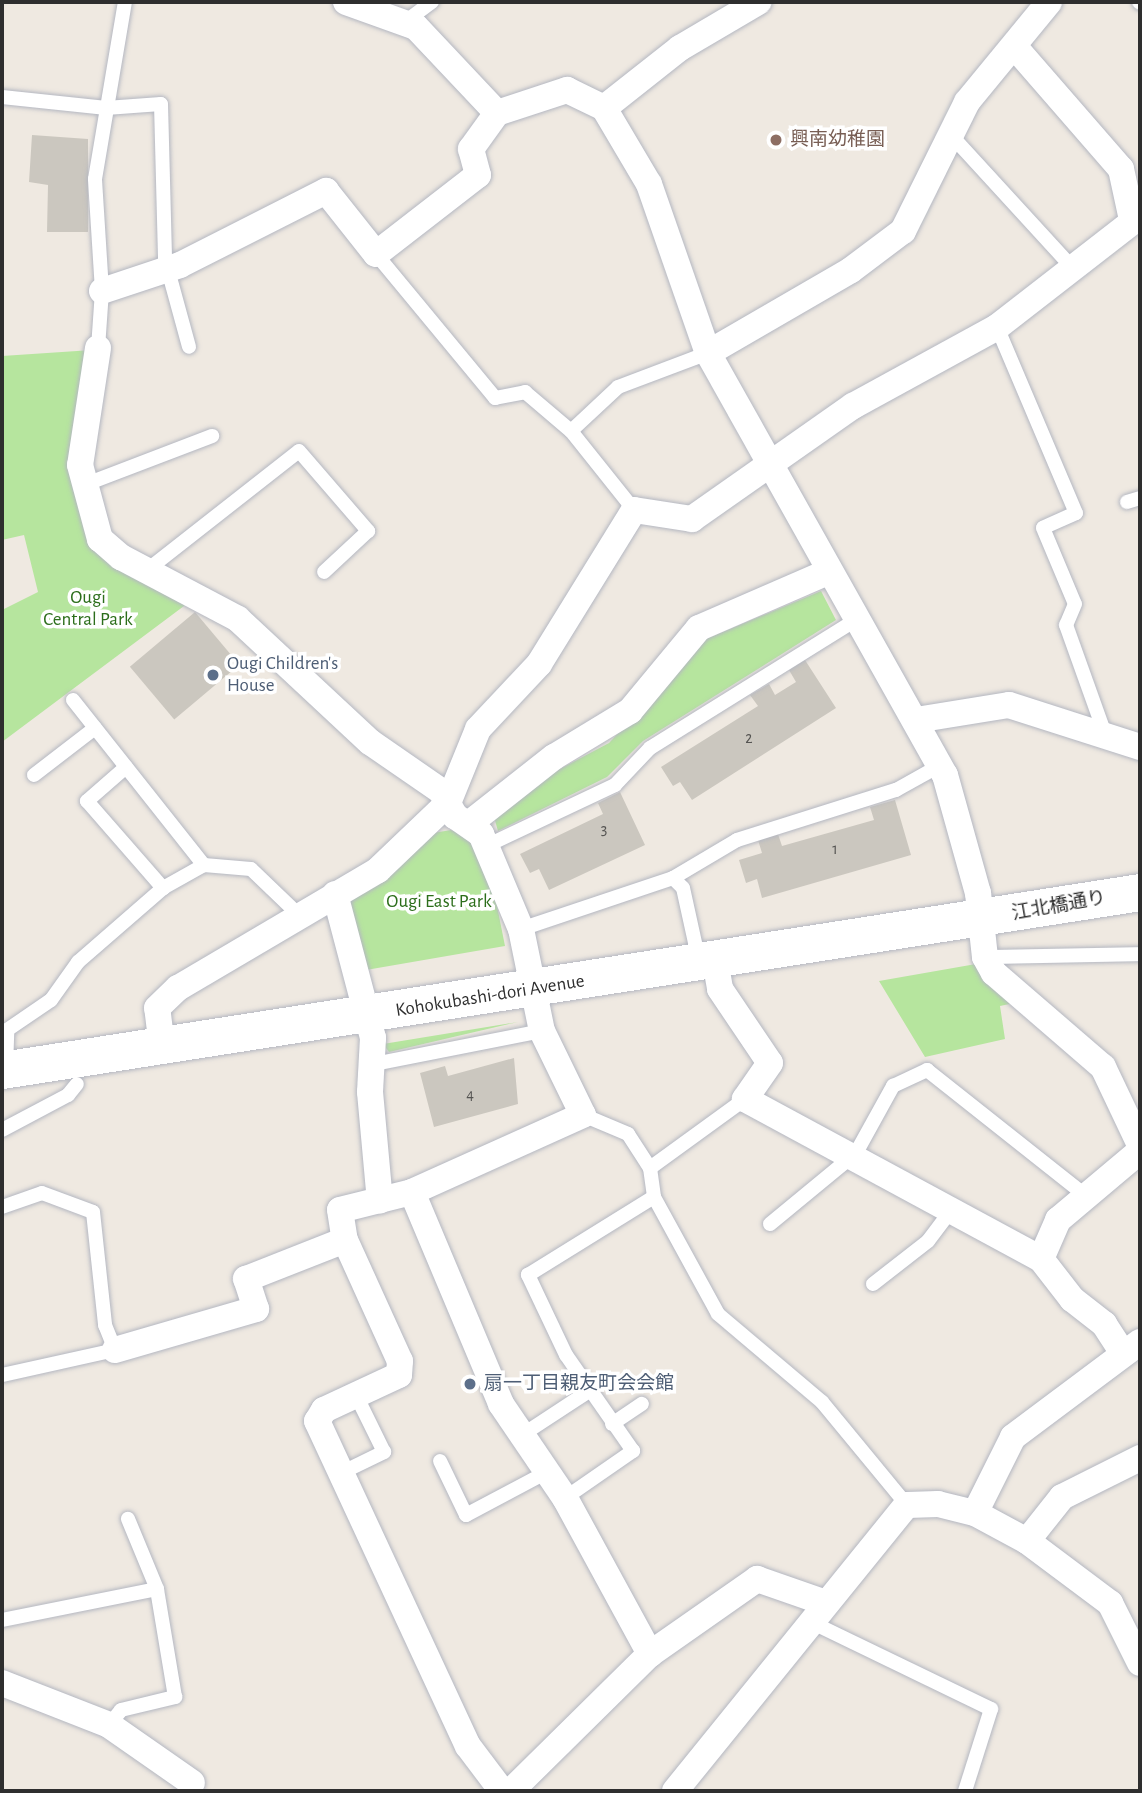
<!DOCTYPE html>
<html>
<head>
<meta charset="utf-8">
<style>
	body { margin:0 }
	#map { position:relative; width:1142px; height:1793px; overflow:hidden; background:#efe9e1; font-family:"Alegreya Sans","Noto Sans JP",sans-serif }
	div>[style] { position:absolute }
	.green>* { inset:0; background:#b6e59e }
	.building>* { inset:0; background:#cbc7bf; transform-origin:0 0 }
	.roads { filter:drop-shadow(0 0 2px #b4b7c1) drop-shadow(0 0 2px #b4b7c1) }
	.service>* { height:14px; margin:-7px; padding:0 7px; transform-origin:7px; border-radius:7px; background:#fff }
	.minor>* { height:26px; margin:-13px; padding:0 13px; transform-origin:13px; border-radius:13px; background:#fff }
	.secondary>* { height:37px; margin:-18.5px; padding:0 18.5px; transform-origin:18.5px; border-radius:18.5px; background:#fff }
	.dots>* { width:19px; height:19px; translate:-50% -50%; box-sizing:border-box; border:4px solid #fff; border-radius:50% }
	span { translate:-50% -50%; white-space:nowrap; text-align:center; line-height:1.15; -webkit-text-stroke:7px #fff; paint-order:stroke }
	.number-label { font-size:16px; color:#555452 }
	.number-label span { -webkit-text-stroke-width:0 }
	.education-label { font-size:19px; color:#785e54 }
	.left { translate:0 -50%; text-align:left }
	.park-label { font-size:19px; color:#2c6e1b }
	.service-label { font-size:19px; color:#4e5e75 }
	.street-label { font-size:19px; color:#2e2e2e }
	.frame { position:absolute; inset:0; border:4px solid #2e2e2e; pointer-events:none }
</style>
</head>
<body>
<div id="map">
	<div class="green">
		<i style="clip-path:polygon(92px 350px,93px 544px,188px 603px,2px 742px,2px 610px,38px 592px,24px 535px,2px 540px,2px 356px)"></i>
		<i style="clip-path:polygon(821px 591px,836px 620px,643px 741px,607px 777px,498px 831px,494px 817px,558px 770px,609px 743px,706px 639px)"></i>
		<i style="clip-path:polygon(451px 830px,471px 837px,494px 891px,505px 946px,366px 970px,348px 901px,433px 833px)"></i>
		<i style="clip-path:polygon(976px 964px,1014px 1003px,1000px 1006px,1005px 1039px,925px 1057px,879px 981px)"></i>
		<i style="clip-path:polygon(518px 1022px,389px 1052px,383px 1044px)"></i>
	</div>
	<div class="building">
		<i style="clip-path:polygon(32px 135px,88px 139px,88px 232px,47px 232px,48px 185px,29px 182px)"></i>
		<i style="left:195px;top:612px;width:69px;height:85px;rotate:50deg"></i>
		<i style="clip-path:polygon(805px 660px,836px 708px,692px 800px,680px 782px,673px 786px,661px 767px,758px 706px,750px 695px,769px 684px,775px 695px,796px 682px,789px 670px)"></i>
		<i style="clip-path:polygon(620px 792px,645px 845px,549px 890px,539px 869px,530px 873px,520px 854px,603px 814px,598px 803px)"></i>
		<i style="clip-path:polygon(895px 800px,911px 855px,762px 898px,757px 879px,746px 883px,739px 860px,762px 853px,758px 840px,778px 834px,782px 846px,874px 820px,870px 807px)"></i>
		<i style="clip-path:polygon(514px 1058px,518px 1104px,434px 1127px,420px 1073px,445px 1066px,448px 1076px)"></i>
	</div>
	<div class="roads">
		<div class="service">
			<i style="left:1139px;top:2px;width:1px;rotate:45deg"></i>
			<i style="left:405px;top:22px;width:34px;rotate:-37deg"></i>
			<i style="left:2px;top:97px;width:105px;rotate:6deg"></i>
			<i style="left:106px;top:108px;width:55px;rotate:-4.2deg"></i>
			<i style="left:161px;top:104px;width:155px;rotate:88.5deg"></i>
			<i style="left:165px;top:259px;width:91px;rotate:74.7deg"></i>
			<i style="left:950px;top:134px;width:182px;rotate:47.5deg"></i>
			<i style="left:376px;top:254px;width:187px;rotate:50.4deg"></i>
			<i style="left:495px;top:398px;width:31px;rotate:-11deg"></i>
			<i style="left:525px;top:392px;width:60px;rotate:40.3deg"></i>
			<i style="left:571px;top:431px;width:101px;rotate:51.4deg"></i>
			<i style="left:997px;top:327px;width:202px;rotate:67deg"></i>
			<i style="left:1076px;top:513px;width:36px;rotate:156deg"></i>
			<i style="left:1043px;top:528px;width:82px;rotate:67.2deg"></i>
			<i style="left:1075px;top:604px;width:23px;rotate:113deg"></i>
			<i style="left:1066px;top:625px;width:116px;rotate:70.3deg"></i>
			<i style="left:98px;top:348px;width:57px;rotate:-86deg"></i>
			<i style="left:102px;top:291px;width:112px;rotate:-93.6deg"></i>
			<i style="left:95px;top:179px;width:180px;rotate:-80.4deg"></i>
			<i style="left:571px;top:431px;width:64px;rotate:-43.1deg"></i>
			<i style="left:618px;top:387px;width:96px;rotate:-20.7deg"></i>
			<i style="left:89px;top:483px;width:132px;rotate:-20.9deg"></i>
			<i style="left:1127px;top:502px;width:14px;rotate:-17deg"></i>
			<i style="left:146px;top:571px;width:194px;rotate:-38.1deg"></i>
			<i style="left:299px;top:451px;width:106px;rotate:49.2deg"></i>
			<i style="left:368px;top:531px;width:60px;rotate:137deg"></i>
			<i style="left:73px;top:700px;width:211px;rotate:51.6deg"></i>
			<i style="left:126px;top:767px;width:52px;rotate:138.9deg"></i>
			<i style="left:87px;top:801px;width:116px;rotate:48.9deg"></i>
			<i style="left:34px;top:775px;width:77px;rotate:-37.6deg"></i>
			<i style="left:486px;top:846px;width:143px;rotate:-25.3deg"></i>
			<i style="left:615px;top:785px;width:51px;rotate:-46.6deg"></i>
			<i style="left:650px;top:748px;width:244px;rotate:-31.9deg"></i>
			<i style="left:673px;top:878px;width:74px;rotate:-30.7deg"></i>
			<i style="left:737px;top:840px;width:167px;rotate:-17.5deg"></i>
			<i style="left:896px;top:790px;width:49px;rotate:-29.2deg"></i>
			<i style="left:521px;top:929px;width:160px;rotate:-18.5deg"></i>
			<i style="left:673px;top:878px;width:14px;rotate:45deg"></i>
			<i style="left:683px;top:888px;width:75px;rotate:77.6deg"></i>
			<i style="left:985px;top:957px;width:155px;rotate:-1.1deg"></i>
			<i style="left:374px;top:1064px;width:171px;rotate:-11.1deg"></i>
			<i style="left:6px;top:1068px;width:38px;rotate:-88deg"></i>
			<i style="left:7px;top:1030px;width:53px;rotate:-34.3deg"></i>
			<i style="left:51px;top:1000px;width:47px;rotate:-54.6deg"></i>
			<i style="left:78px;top:962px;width:113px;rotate:-41deg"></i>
			<i style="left:163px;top:888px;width:47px;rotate:-29.3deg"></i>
			<i style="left:204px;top:865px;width:47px;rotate:4.9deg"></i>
			<i style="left:251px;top:869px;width:65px;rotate:43.8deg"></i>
			<i style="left:583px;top:1115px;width:49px;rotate:22.9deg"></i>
			<i style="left:628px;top:1134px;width:40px;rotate:57.1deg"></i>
			<i style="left:650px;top:1168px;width:29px;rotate:82deg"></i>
			<i style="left:654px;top:1197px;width:133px;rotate:61.3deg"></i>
			<i style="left:718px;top:1314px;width:136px;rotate:40.2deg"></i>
			<i style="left:822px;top:1402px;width:134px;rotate:50.5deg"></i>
			<i style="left:2px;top:1130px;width:75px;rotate:-27.9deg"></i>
			<i style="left:68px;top:1095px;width:14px;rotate:-51deg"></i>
			<i style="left:650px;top:1168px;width:117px;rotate:-36deg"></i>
			<i style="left:2px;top:1207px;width:42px;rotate:-19.3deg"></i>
			<i style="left:42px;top:1193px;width:54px;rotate:20.4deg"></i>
			<i style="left:93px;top:1212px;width:114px;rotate:83.9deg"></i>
			<i style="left:105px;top:1325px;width:27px;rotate:68deg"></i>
			<i style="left:115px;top:1350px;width:116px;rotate:167.5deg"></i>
			<i style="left:770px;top:1224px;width:112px;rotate:-39.5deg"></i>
			<i style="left:856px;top:1153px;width:77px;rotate:-61.1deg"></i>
			<i style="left:893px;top:1086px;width:38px;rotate:-25deg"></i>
			<i style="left:927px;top:1070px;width:203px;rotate:38.4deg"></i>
			<i style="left:873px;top:1284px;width:70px;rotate:-38deg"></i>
			<i style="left:928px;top:1241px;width:41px;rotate:-52.9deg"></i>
			<i style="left:612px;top:1424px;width:36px;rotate:-34deg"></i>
			<i style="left:522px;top:1435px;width:80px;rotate:-33.3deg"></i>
			<i style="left:440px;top:1461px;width:60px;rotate:64.3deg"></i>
			<i style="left:466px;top:1515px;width:92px;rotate:-28deg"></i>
			<i style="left:343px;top:1472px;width:46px;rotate:-26deg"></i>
			<i style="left:384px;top:1452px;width:64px;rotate:-116.2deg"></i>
			<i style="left:565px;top:1498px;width:83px;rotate:-34.7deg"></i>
			<i style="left:633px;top:1451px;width:117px;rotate:-124.9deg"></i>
			<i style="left:566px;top:1355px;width:89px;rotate:-115.4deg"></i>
			<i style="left:528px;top:1275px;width:148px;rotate:-31.8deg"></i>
			<i style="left:2px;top:1620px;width:158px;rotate:-11.3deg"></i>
			<i style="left:811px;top:1622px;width:200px;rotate:25.8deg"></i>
			<i style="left:991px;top:1709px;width:86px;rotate:107.6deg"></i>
			<i style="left:109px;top:1725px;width:19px;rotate:-51deg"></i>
			<i style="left:121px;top:1710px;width:56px;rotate:-13.5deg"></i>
			<i style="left:175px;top:1697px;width:109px;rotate:-99.5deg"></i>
			<i style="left:157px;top:1589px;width:76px;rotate:-112.5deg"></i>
		</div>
		<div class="minor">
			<i style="left:346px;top:2px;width:74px;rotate:19.7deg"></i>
			<i style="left:416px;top:27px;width:118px;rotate:46.7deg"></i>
			<i style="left:497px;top:113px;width:74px;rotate:-18.2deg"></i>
			<i style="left:567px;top:90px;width:41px;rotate:25.9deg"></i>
			<i style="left:604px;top:108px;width:88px;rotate:59.4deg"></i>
			<i style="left:649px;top:184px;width:179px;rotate:70.8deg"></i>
			<i style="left:708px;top:353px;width:484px;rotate:60.7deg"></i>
			<i style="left:945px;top:775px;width:123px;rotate:74.4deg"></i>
			<i style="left:978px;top:893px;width:64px;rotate:83.8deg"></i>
			<i style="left:985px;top:957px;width:18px;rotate:61deg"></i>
			<i style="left:994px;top:973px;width:144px;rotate:40.8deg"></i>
			<i style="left:1103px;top:1067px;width:86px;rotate:64.6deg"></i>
			<i style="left:1014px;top:46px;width:163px;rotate:49deg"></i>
			<i style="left:1121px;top:169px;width:52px;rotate:77.8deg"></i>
			<i style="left:604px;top:108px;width:97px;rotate:-38.3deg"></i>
			<i style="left:680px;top:48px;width:91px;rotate:-30.5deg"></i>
			<i style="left:102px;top:291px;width:82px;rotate:-18.4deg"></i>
			<i style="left:180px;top:265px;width:164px;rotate:-26.9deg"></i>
			<i style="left:326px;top:191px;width:80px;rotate:51.6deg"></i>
			<i style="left:376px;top:254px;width:129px;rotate:-37.8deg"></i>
			<i style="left:478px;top:175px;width:27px;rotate:-105deg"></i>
			<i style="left:471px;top:149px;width:44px;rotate:-54.2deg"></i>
			<i style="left:98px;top:348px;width:118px;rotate:98.7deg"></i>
			<i style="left:80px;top:465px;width:77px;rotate:74.9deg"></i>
			<i style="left:100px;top:539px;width:28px;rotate:41deg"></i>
			<i style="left:121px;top:557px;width:132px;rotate:27.9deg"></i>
			<i style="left:238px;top:619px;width:180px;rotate:43deg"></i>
			<i style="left:370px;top:742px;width:86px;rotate:34.6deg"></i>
			<i style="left:441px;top:791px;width:29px;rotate:61deg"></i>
			<i style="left:455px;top:816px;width:32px;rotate:35deg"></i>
			<i style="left:481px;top:834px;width:103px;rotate:67.2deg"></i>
			<i style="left:521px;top:929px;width:104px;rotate:78.4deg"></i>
			<i style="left:542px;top:1031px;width:93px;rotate:64deg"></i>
			<i style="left:583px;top:1115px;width:188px;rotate:155.8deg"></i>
			<i style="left:412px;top:1192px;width:74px;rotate:166deg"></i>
			<i style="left:340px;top:1210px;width:30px;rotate:81deg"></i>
			<i style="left:345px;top:1240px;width:133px;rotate:65.6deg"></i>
			<i style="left:400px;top:1361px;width:14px;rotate:94deg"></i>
			<i style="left:399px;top:1375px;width:83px;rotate:155deg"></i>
			<i style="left:324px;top:1410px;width:13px;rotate:122deg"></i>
			<i style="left:317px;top:1421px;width:358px;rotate:65.1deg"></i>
			<i style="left:468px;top:1746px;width:56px;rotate:52.9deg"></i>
			<i style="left:708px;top:353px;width:165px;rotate:-30.1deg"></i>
			<i style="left:851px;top:270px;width:65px;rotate:-36.9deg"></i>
			<i style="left:903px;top:231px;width:144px;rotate:-63.6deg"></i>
			<i style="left:967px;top:102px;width:129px;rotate:-50.6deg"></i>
			<i style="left:916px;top:720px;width:94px;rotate:-9.2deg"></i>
			<i style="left:1009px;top:705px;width:138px;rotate:17.8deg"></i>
			<i style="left:470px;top:823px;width:107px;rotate:-38.2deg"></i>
			<i style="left:554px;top:757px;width:89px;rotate:-31.2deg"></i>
			<i style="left:630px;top:711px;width:108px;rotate:-50.3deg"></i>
			<i style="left:699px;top:628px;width:141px;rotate:-23.5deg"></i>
			<i style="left:335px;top:894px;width:149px;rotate:75.2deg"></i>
			<i style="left:373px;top:1038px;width:54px;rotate:93.2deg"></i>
			<i style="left:370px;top:1092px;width:109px;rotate:84.8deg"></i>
			<i style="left:715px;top:960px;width:29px;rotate:80deg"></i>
			<i style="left:720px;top:989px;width:89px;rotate:56deg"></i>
			<i style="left:770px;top:1063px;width:44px;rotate:124.8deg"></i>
			<i style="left:745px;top:1099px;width:336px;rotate:28.4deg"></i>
			<i style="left:1041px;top:1259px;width:51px;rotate:52.2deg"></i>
			<i style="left:1072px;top:1299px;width:41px;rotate:38deg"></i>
			<i style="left:1104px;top:1324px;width:31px;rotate:57deg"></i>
			<i style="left:162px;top:1047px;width:39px;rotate:-97deg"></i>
			<i style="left:157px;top:1008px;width:29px;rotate:-44deg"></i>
			<i style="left:178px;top:988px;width:232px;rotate:-30.5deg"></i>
			<i style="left:378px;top:870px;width:97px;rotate:-43.7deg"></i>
			<i style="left:448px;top:803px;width:80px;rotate:-67.9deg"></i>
			<i style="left:478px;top:729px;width:89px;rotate:-46.8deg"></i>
			<i style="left:539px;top:664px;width:181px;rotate:-58.3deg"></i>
			<i style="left:634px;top:510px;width:59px;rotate:8.8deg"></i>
			<i style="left:692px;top:519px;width:197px;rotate:-35.1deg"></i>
			<i style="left:853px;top:406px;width:164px;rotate:-28.7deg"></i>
			<i style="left:997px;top:327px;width:181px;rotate:-37.8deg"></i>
			<i style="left:412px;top:1192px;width:230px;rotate:67.2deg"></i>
			<i style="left:501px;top:1404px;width:114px;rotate:55.8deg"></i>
			<i style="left:565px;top:1498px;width:178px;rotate:61.4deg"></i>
			<i style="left:1041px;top:1259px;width:43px;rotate:-66.4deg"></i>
			<i style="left:1058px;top:1220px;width:107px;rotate:-40.1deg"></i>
			<i style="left:115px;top:1350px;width:147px;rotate:-16.2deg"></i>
			<i style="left:256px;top:1309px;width:32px;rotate:-108deg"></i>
			<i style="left:246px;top:1279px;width:106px;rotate:-21.5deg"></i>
			<i style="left:975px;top:1513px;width:85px;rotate:-63.4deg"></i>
			<i style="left:1013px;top:1437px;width:159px;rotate:-36.8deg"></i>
			<i style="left:1027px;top:1541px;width:56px;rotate:-51.5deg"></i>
			<i style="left:1062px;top:1497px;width:87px;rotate:-26.6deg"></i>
			<i style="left:2px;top:1683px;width:115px;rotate:21.4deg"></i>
			<i style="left:109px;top:1725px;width:101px;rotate:34.9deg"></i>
			<i style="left:511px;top:1791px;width:195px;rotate:-44.6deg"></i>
			<i style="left:650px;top:1654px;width:131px;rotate:-35deg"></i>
			<i style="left:757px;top:1579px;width:73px;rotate:19.2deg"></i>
			<i style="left:675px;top:1791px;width:368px;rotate:-51deg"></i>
			<i style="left:907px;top:1505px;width:31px;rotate:-2deg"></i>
			<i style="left:938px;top:1504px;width:38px;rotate:14deg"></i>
			<i style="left:975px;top:1513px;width:59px;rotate:28.3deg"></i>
			<i style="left:1027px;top:1541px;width:104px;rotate:36.8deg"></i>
			<i style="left:1110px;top:1603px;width:67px;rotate:63.4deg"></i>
		</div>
		<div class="secondary">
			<i style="left:2px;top:1070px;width:1152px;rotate:-8.89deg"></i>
		</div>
	</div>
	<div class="dots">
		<i style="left:776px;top:140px;background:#8d6e63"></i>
		<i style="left:213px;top:675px;background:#5c6f8a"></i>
		<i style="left:470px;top:1384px;background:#5c6f8a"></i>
	</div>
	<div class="number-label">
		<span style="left:749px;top:738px">2</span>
		<span style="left:604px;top:829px">3</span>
		<span style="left:835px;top:849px">1</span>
		<span style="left:470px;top:1094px">4</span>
	</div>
	<div class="education-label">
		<span class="left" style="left:790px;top:140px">興南幼稚園</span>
	</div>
	<div class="park-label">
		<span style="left:88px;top:609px">Ougi<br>Central Park</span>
		<span style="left:439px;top:902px">Ougi East Park</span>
	</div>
	<div class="service-label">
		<span class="left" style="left:227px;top:675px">Ougi Children's<br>House</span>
		<span class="left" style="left:484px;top:1384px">扇一丁目親友町会会館</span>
	</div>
	<div class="street-label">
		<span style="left:1059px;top:906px;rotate:-10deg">江北橋通り</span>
		<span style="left:490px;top:996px;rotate:-9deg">Kohokubashi-dori Avenue</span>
	</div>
	<div class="frame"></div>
</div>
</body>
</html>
